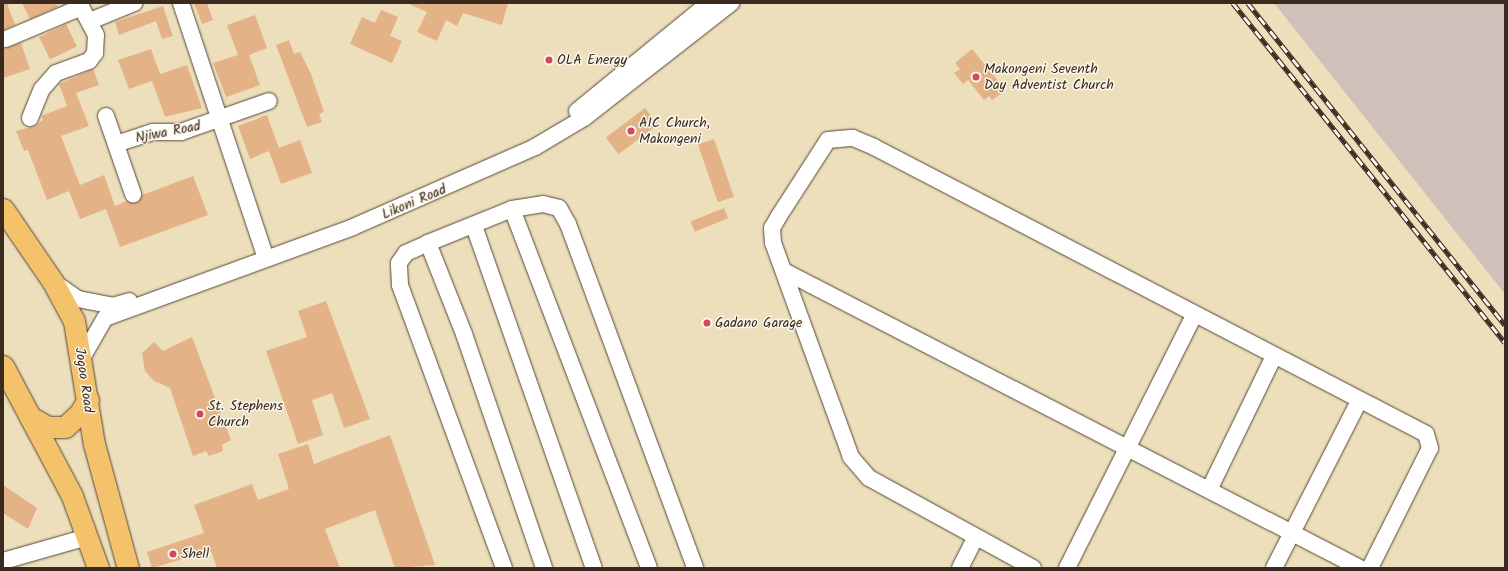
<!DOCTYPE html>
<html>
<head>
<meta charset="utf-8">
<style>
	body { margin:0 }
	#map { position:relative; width:1508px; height:571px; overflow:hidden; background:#eddfbc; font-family:Kalam,sans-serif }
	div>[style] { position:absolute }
	.industrial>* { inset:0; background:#cfc0ba }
	.building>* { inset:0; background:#e4b287; transform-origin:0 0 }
	.roads { filter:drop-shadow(0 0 1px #564536) drop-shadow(0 0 1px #564536) }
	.minor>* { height:16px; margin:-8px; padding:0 8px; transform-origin:8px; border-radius:8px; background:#fff }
	.major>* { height:21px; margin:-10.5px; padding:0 10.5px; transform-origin:10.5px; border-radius:10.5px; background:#f3c26a }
	.rail>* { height:4.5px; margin-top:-2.25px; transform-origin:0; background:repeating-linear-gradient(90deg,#fbf7ec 0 9px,#3b2a1e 0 18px); box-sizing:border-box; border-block:1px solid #3b2a1e }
	.dots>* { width:11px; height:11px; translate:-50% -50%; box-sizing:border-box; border:2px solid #fbf7ec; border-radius:50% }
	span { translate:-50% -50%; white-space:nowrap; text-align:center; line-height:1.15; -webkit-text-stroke:3px #fbf7ec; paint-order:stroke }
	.poi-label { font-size:14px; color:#3b2a1e }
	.left { translate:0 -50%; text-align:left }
	.street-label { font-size:14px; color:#3b2a1e }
	.frame { position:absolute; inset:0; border:4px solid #3b2a1e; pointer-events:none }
</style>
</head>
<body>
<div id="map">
	<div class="industrial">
		<i style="clip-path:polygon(1274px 3px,1505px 3px,1505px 294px)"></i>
	</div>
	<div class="building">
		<i style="clip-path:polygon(3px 3px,7px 3px,15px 25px,3px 30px)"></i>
		<i style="clip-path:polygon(22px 3px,56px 3px,58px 7px,30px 19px)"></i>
		<i style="clip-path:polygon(194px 3px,207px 3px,213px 20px,202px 24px)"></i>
		<i style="clip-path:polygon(407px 3px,508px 3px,502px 25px,463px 13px,457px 26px,446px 20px,437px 41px,417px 32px,427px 12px)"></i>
		<i style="clip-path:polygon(163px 6px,173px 36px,162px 39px,156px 21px,119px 35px,115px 22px)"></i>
		<i style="clip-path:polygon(381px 10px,398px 17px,390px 36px,402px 41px,392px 63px,350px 44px,362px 17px,375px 23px)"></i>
		<i style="clip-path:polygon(255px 15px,267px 48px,249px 55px,260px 85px,226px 97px,213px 63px,238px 55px,227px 25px)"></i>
		<i style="left:66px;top:24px;width:25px;height:30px;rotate:64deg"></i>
		<i style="clip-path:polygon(289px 40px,294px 54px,300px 52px,311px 74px,324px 112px,319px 114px,322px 122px,307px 127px,276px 45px)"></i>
		<i style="clip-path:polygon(21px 43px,30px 69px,3px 78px,3px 48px)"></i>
		<i style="clip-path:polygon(151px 49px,160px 74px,187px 65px,202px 108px,165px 117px,152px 81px,129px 89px,118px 60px)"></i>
		<i style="clip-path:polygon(972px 49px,1000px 83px,996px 86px,1002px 93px,992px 100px,989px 96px,984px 100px,968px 80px,963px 84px,954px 73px,960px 69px,955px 63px)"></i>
		<i style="clip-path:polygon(93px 69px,99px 85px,76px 93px,89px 126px,61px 136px,80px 185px,104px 175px,115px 206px,127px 201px,136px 203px,142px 195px,193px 176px,208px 215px,120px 247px,106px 209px,80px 219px,69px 191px,47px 200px,28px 150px,24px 151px,16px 131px,35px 126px,43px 120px,41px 116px,67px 106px,59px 84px)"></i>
		<i style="left:645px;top:108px;width:21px;height:49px;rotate:53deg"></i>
		<i style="clip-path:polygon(267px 115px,279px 148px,300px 140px,312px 173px,281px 184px,269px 151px,250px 159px,238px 126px)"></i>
		<i style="left:714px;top:139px;width:61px;height:17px;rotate:71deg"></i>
		<i style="left:724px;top:208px;width:11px;height:36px;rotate:68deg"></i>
		<i style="clip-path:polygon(326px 301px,370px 419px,344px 428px,332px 393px,312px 400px,323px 435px,298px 444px,266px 351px,307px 337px,298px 311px)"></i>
		<i style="clip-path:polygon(192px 337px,231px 440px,222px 445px,223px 451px,209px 456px,206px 451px,193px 456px,170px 388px,154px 381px,145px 371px,142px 353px,154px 342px,163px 351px)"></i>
		<i style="clip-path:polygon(390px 435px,435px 565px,395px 568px,375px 510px,325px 529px,340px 568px,217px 568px,211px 551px,152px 568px,147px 552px,204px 533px,194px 505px,252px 484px,258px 500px,289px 489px,278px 454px,308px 444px,314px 464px)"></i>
		<i style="clip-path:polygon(3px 485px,37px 508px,28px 529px,3px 513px)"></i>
	</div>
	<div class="roads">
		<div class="minor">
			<i style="left:181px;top:3px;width:262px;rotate:71.6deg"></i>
			<i style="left:90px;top:21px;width:48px;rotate:-22.2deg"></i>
			<i style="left:6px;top:39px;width:82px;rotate:-22.8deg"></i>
			<i style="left:577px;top:111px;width:171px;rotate:-39.3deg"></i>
			<i style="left:106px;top:116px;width:83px;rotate:70.9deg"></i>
			<i style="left:30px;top:118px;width:31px;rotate:-68deg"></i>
			<i style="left:42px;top:89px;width:21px;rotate:-49deg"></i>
			<i style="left:56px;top:73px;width:35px;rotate:-20deg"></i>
			<i style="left:89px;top:61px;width:10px;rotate:-53deg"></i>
			<i style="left:95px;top:53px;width:18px;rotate:-87deg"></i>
			<i style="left:96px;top:35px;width:36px;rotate:-118deg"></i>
			<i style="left:116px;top:144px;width:39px;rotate:-18deg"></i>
			<i style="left:153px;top:132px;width:28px"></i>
			<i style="left:181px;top:132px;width:93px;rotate:-19.4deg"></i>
			<i style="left:512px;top:209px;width:384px;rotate:69.1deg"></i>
			<i style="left:474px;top:226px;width:362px;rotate:70.7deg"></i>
			<i style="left:428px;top:243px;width:98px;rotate:68.4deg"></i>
			<i style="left:464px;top:334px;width:247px;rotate:71.1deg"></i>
			<i style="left:784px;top:271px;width:648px;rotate:27.28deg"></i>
			<i style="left:55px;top:283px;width:28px;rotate:35deg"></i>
			<i style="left:78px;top:299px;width:36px;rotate:11deg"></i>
			<i style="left:113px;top:306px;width:17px;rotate:-17deg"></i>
			<i style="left:82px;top:358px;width:46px;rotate:-60.1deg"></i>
			<i style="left:105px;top:318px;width:264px;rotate:-20.1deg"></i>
			<i style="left:353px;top:227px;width:199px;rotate:-23.7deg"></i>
			<i style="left:535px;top:147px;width:57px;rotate:-30.6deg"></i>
			<i style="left:584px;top:118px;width:187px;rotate:-38deg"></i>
			<i style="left:1209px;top:490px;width:149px;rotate:-64.1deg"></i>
			<i style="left:3px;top:561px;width:87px;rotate:-15.9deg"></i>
			<i style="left:504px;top:568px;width:302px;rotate:-110.2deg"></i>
			<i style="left:400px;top:285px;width:22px;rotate:-93deg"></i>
			<i style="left:399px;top:263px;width:12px;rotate:-55deg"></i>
			<i style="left:406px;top:253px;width:24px;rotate:-24deg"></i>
			<i style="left:428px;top:243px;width:91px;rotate:-22deg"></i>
			<i style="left:512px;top:209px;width:31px;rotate:-9deg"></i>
			<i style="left:543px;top:204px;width:16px;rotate:14deg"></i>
			<i style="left:559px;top:208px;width:18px;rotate:61deg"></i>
			<i style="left:568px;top:224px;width:367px;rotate:69.7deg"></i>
			<i style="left:960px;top:568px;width:34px;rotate:-63deg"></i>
			<i style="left:1033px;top:568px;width:187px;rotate:-151.2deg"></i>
			<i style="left:869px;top:478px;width:28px;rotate:-131deg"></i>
			<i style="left:851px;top:457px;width:228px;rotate:-110deg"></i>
			<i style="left:773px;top:243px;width:15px;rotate:-94deg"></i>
			<i style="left:772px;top:228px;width:14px;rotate:-60deg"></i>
			<i style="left:779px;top:216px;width:90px;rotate:-57.2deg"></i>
			<i style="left:828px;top:140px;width:25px;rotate:-5deg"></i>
			<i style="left:853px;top:138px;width:23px;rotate:23deg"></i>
			<i style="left:874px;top:147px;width:622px;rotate:27.47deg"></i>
			<i style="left:1426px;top:434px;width:15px;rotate:74deg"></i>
			<i style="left:1430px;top:448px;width:134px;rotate:116.6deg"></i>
			<i style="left:1067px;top:568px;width:284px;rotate:-63.3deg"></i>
			<i style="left:1274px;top:568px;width:187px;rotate:-63deg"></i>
		</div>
		<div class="major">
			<i style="left:3px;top:209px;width:88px;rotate:55.6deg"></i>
			<i style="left:53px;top:282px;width:44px;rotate:61.7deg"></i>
			<i style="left:74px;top:321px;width:125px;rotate:80.8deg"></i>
			<i style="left:94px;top:444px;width:129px;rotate:74.7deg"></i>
			<i style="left:3px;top:366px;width:147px;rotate:62deg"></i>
			<i style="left:72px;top:496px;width:77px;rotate:70.1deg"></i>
			<i style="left:30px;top:417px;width:21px;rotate:29deg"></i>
			<i style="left:48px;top:427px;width:17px"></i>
			<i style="left:65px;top:427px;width:21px;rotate:-43deg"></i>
			<i style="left:80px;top:413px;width:16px;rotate:-60deg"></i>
		</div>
	</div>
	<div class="rail">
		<i style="left:1233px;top:3px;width:435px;rotate:51.3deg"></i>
		<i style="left:1248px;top:3px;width:412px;rotate:51.4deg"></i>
	</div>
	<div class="dots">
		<i style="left:549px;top:60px;background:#d1495b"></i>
		<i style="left:976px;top:77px;background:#d1495b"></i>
		<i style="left:631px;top:131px;background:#d1495b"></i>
		<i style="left:707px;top:323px;background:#d1495b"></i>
		<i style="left:200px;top:414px;background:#d1495b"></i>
		<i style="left:173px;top:554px;background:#d1495b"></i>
	</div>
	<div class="poi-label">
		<span class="left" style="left:557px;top:60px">OLA Energy</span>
		<span class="left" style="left:984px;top:77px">Makongeni Seventh<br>Day Adventist Church</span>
		<span class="left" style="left:639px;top:131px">AIC Church,<br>Makongeni</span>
		<span class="left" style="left:715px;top:323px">Gadano Garage</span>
		<span class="left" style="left:208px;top:414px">St. Stephens<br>Church</span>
		<span class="left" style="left:181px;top:554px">Shell</span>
	</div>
	<div class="street-label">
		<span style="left:168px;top:132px;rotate:-11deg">Njiwa Road</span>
		<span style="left:414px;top:202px;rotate:-23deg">Likoni Road</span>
		<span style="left:84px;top:380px;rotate:82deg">Jogoo Road</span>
	</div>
	<div class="frame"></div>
</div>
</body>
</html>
